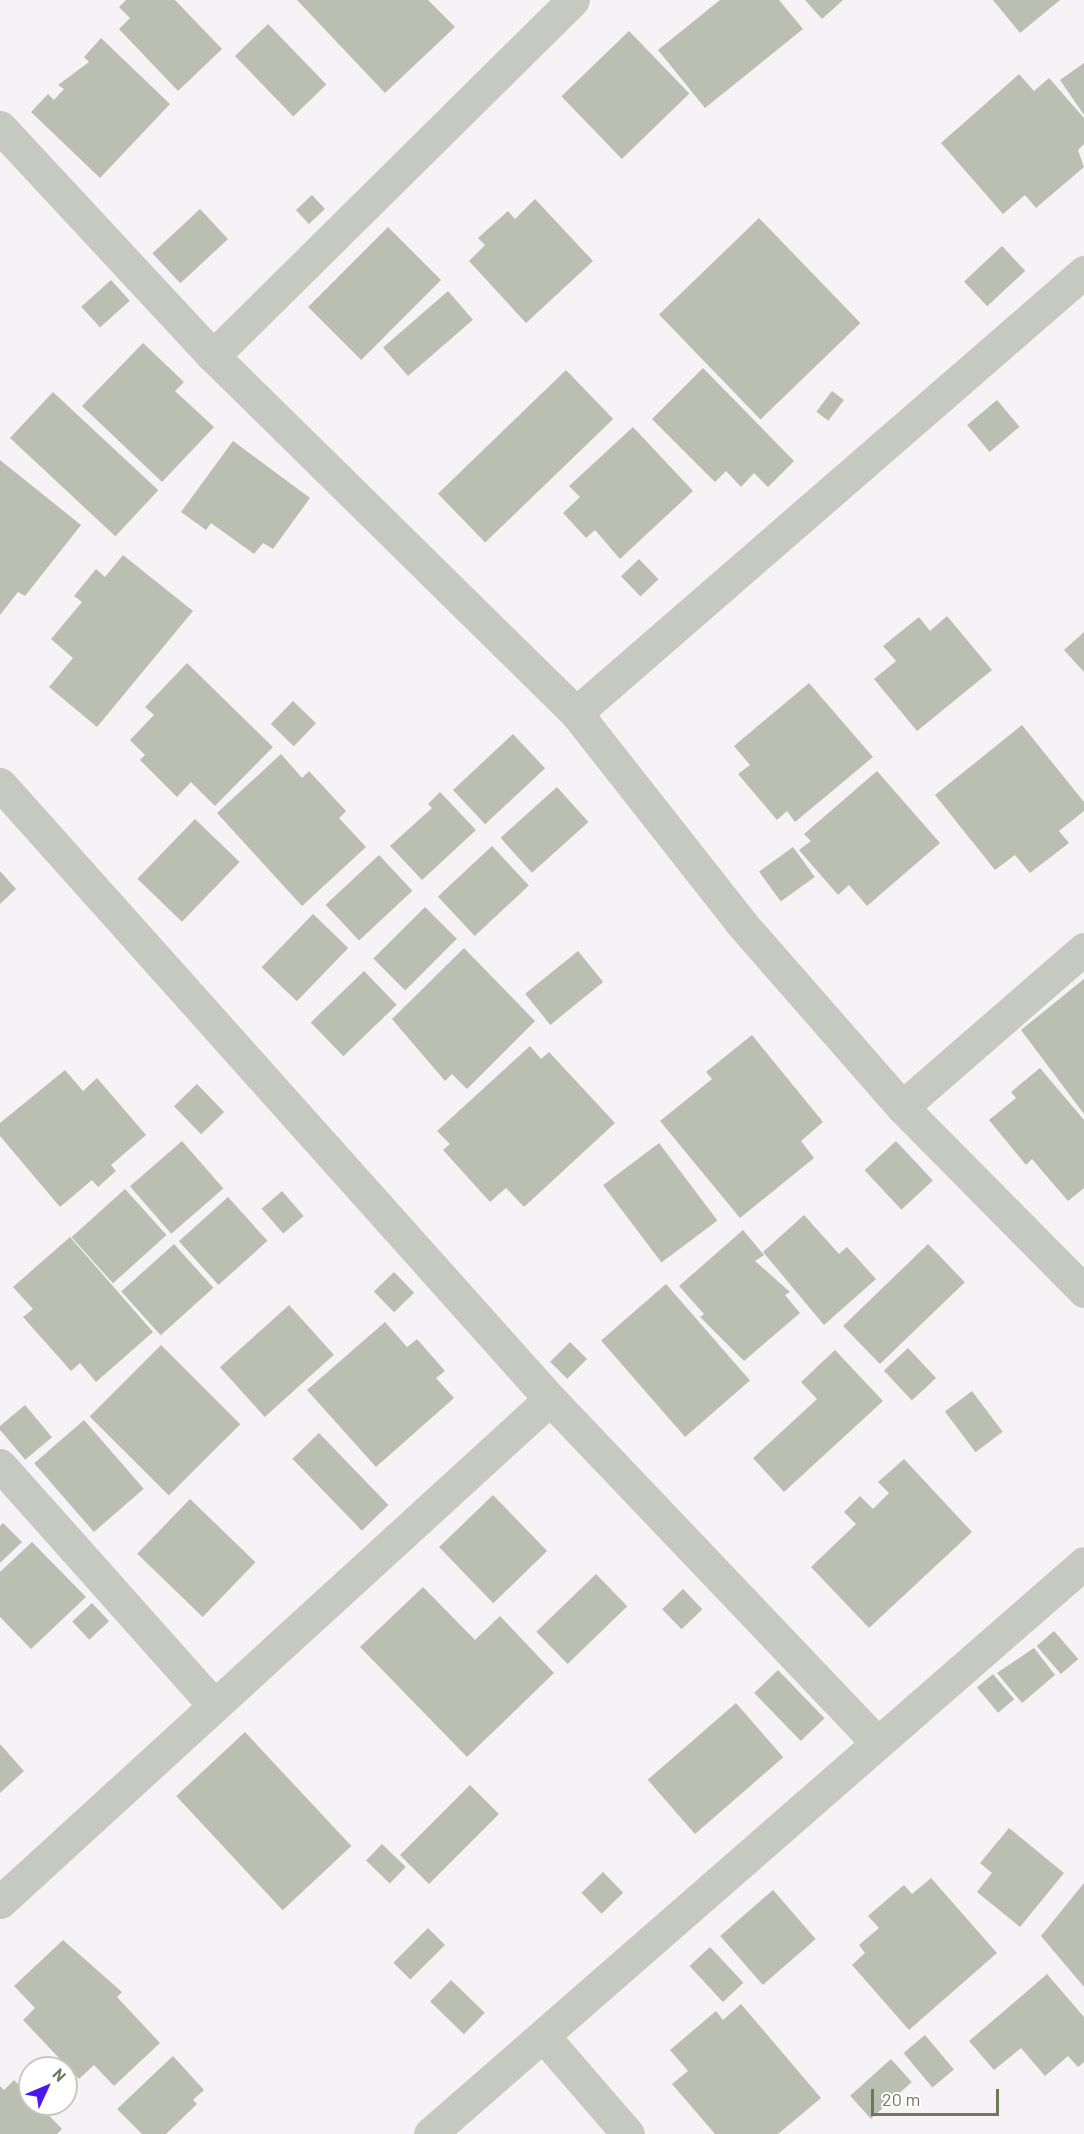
<!DOCTYPE html>
<html>
<head>
<meta charset="utf-8">
<style>
	body { margin:0 }
	#map { position:relative; width:1084px; height:2134px; overflow:hidden; background:#f6f2f6; font-family:Barlow,sans-serif }
	div>[style] { position:absolute }
	.building>* { inset:0; background:#babfb2; transform-origin:0 0 }
	.street>* { height:33px; margin:-16.5px; padding:0 16.5px; transform-origin:16.5px; border-radius:16.5px; background:#c5c9c0 }
	span { translate:-50% -50%; white-space:nowrap; text-align:center; line-height:1.15; -webkit-text-stroke:6px #fff; paint-order:stroke }
	.north { position:absolute; left:18px; top:2056px; width:60px; height:60px; box-sizing:border-box; background:#fff; border:2px solid #c4cabd; border-radius:50%; rotate:46deg; font-size:16px; font-weight:700; line-height:24px; text-align:center; color:#6c7a5a }
	.north::after { content:''; display:block; margin:auto; width:21px; height:27px; background:#4a16f2; clip-path:polygon(50% 0,100% 100%,50% 72%,0 100%) }
	.scale { position:absolute; left:871px; top:2089px; width:128px; height:27px; box-sizing:border-box; border:3px solid #6c7a5a; border-top:0; padding-left:8px; font-size:18px; line-height:21px; white-space:nowrap; color:#6c7a5a; -webkit-text-stroke:4px #fff; paint-order:stroke }
</style>
</head>
<body>
<div id="map">
	<div class="building">
		<i style="clip-path:polygon(126px 0,175px 0,222px 49px,178px 91px,119px 29px,130px 18px,119px 7px)"></i>
		<i style="clip-path:polygon(297px 0,428px 0,455px 27px,385px 93px)"></i>
		<i style="clip-path:polygon(720px 0,779px 0,803px 29px,705px 108px,658px 50px)"></i>
		<i style="clip-path:polygon(805px 0,843px 0,822px 19px)"></i>
		<i style="clip-path:polygon(993px 0,1060px 0,1020px 33px)"></i>
		<i style="left:268px;top:24px;width:84px;height:46px;rotate:46deg"></i>
		<i style="left:629px;top:31px;width:87px;height:94px;rotate:46deg"></i>
		<i style="clip-path:polygon(101px 38px,170px 104px,100px 178px,31px 112px,48px 94px,54px 100px,64px 89px,58px 85px,89px 62px,84px 57px)"></i>
		<i style="clip-path:polygon(1084px 63px,1084px 115px,1060px 80px)"></i>
		<i style="clip-path:polygon(1019px 74px,1034px 91px,1049px 78px,1084px 118px,1084px 144px,1078px 150px,1084px 167px,1036px 208px,1025px 195px,1003px 214px,941px 143px)"></i>
		<i style="left:312px;top:195px;width:19px;height:22px;rotate:47deg"></i>
		<i style="clip-path:polygon(535px 199px,593px 261px,526px 323px,469px 261px,485px 245px,478px 238px,508px 211px,515px 219px)"></i>
		<i style="left:200px;top:209px;width:41px;height:65px;rotate:47deg"></i>
		<i style="left:759px;top:218px;width:146px;height:139px;rotate:46deg"></i>
		<i style="left:388px;top:227px;width:75px;height:113px;rotate:45deg"></i>
		<i style="left:1002px;top:246px;width:34px;height:52px;rotate:47deg"></i>
		<i style="left:111px;top:280px;width:28px;height:40px;rotate:48deg"></i>
		<i style="left:448px;top:291px;width:38px;height:86px;rotate:49deg"></i>
		<i style="clip-path:polygon(143px 343px,184px 382px,175px 391px,214px 427px,162px 482px,82px 406px)"></i>
		<i style="clip-path:polygon(703px 368px,794px 461px,768px 487px,754px 473px,741px 487px,726px 471px,715px 482px,652px 419px)"></i>
		<i style="left:566px;top:370px;width:68px;height:178px;rotate:46deg"></i>
		<i style="left:832px;top:391px;width:15px;height:26px;rotate:37deg"></i>
		<i style="left:53px;top:392px;width:144px;height:63px;rotate:43deg"></i>
		<i style="left:997px;top:400px;width:35px;height:39px;rotate:50deg"></i>
		<i style="clip-path:polygon(633px 427px,693px 491px,620px 559px,595px 530px,586px 538px,563px 513px,580px 497px,569px 486px)"></i>
		<i style="clip-path:polygon(233px 441px,310px 498px,273px 549px,263px 543px,254px 554px,211px 523px,206px 530px,181px 512px)"></i>
		<i style="clip-path:polygon(0 460px,81px 525px,25px 596px,18px 592px,0 615px)"></i>
		<i style="clip-path:polygon(123px 555px,193px 611px,97px 727px,49px 687px,73px 658px,51px 639px,82px 602px,74px 596px,96px 569px,105px 577px)"></i>
		<i style="left:639px;top:559px;width:28px;height:25px;rotate:46deg"></i>
		<i style="clip-path:polygon(947px 616px,992px 670px,917px 731px,874px 679px,896px 661px,883px 646px,919px 617px,930px 631px)"></i>
		<i style="clip-path:polygon(1084px 632px,1084px 672px,1064px 650px)"></i>
		<i style="clip-path:polygon(187px 663px,273px 747px,215px 806px,191px 782px,177px 797px,140px 760px,145px 755px,130px 740px,154px 715px,145px 707px)"></i>
		<i style="clip-path:polygon(809px 683px,873px 757px,795px 822px,787px 811px,777px 820px,738px 774px,750px 765px,734px 746px)"></i>
		<i style="left:293px;top:701px;width:32px;height:32px;rotate:44deg"></i>
		<i style="clip-path:polygon(1022px 725px,1084px 802px,1084px 811px,1059px 831px,1069px 843px,1030px 873px,1015px 855px,995px 870px,935px 795px)"></i>
		<i style="left:513px;top:734px;width:47px;height:82px;rotate:47deg"></i>
		<i style="clip-path:polygon(281px 754px,302px 778px,309px 771px,346px 811px,339px 818px,366px 847px,302px 906px,217px 813px)"></i>
		<i style="clip-path:polygon(877px 771px,940px 843px,867px 906px,849px 885px,838px 895px,799px 850px,811px 841px,804px 834px)"></i>
		<i style="left:557px;top:787px;width:47px;height:76px;rotate:48deg"></i>
		<i style="clip-path:polygon(440px 792px,476px 830px,422px 880px,390px 846px,432px 808px,428px 804px)"></i>
		<i style="left:195px;top:819px;width:62px;height:83px;rotate:44deg"></i>
		<i style="left:492px;top:846px;width:54px;height:74px;rotate:47deg"></i>
		<i style="left:793px;top:847px;width:37px;height:42px;rotate:54deg"></i>
		<i style="left:379px;top:855px;width:49px;height:73px;rotate:47deg"></i>
		<i style="clip-path:polygon(0 871px,16px 889px,0 904px)"></i>
		<i style="left:425px;top:907px;width:45px;height:73px;rotate:45deg"></i>
		<i style="left:313px;top:914px;width:49px;height:74px;rotate:44deg"></i>
		<i style="clip-path:polygon(464px 948px,535px 1021px,467px 1089px,452px 1074px,445px 1081px,392px 1019px)"></i>
		<i style="left:578px;top:951px;width:40px;height:68px;rotate:51deg"></i>
		<i style="left:364px;top:971px;width:47px;height:74px;rotate:46deg"></i>
		<i style="clip-path:polygon(1084px 979px,1084px 1114px,1021px 1030px)"></i>
		<i style="clip-path:polygon(752px 1035px,823px 1122px,801px 1141px,814px 1158px,740px 1218px,660px 1121px,712px 1079px,706px 1072px)"></i>
		<i style="clip-path:polygon(530px 1046px,541px 1059px,549px 1052px,615px 1123px,524px 1207px,506px 1188px,490px 1202px,443px 1150px,450px 1144px,437px 1131px)"></i>
		<i style="clip-path:polygon(1040px 1068px,1084px 1120px,1084px 1188px,1068px 1201px,1032px 1159px,1026px 1165px,989px 1120px,1016px 1098px,1011px 1092px)"></i>
		<i style="clip-path:polygon(65px 1070px,83px 1091px,97px 1078px,146px 1135px,111px 1165px,116px 1171px,98px 1187px,92px 1180px,60px 1207px,0 1136px,0 1123px)"></i>
		<i style="left:197px;top:1084px;width:39px;height:32px;rotate:46deg"></i>
		<i style="left:182px;top:1141px;width:63px;height:69px;rotate:49deg"></i>
		<i style="left:896px;top:1141px;width:54px;height:43px;rotate:47deg"></i>
		<i style="left:659px;top:1143px;width:97px;height:70px;rotate:53deg"></i>
		<i style="left:125px;top:1189px;width:62px;height:72px;rotate:48deg"></i>
		<i style="left:282px;top:1191px;width:33px;height:27px;rotate:49deg"></i>
		<i style="left:228px;top:1197px;width:59px;height:66px;rotate:48deg"></i>
		<i style="clip-path:polygon(804px 1215px,839px 1254px,847px 1247px,876px 1279px,824px 1325px,763px 1252px)"></i>
		<i style="clip-path:polygon(743px 1230px,764px 1255px,755px 1261px,790px 1292px,785px 1295px,800px 1313px,744px 1361px,700px 1317px,704px 1314px,679px 1286px)"></i>
		<i style="clip-path:polygon(70px 1237px,153px 1332px,96px 1382px,80px 1363px,71px 1371px,23px 1317px,33px 1309px,13px 1287px)"></i>
		<i style="left:174px;top:1244px;width:59px;height:71px;rotate:48deg"></i>
		<i style="left:928px;top:1244px;width:53px;height:118px;rotate:46deg"></i>
		<i style="left:394px;top:1272px;width:29px;height:28px;rotate:46deg"></i>
		<i style="left:666px;top:1284px;width:128px;height:86px;rotate:49deg"></i>
		<i style="left:289px;top:1305px;width:67px;height:93px;rotate:48deg"></i>
		<i style="clip-path:polygon(385px 1322px,407px 1347px,417px 1339px,445px 1371px,436px 1378px,454px 1398px,376px 1467px,307px 1390px)"></i>
		<i style="left:570px;top:1342px;width:24px;height:28px;rotate:45deg"></i>
		<i style="left:161px;top:1345px;width:112px;height:101px;rotate:45deg"></i>
		<i style="left:908px;top:1348px;width:41px;height:33px;rotate:47deg"></i>
		<i style="clip-path:polygon(835px 1350px,883px 1401px,784px 1492px,753px 1458px,817px 1399px,801px 1382px)"></i>
		<i style="left:972px;top:1391px;width:51px;height:34px;rotate:53deg"></i>
		<i style="left:25px;top:1405px;width:42px;height:35px;rotate:50deg"></i>
		<i style="left:84px;top:1420px;width:91px;height:66px;rotate:49deg"></i>
		<i style="left:319px;top:1433px;width:100px;height:37px;rotate:46deg"></i>
		<i style="clip-path:polygon(904px 1459px,972px 1532px,869px 1628px,811px 1567px,856px 1524px,844px 1512px,860px 1496px,873px 1509px,889px 1493px,878px 1482px)"></i>
		<i style="left:493px;top:1495px;width:78px;height:75px;rotate:46deg"></i>
		<i style="left:190px;top:1499px;width:91px;height:76px;rotate:44deg"></i>
		<i style="clip-path:polygon(3px 1523px,22px 1542px,0 1563px,0 1526px)"></i>
		<i style="clip-path:polygon(32px 1542px,86px 1597px,31px 1649px,0 1617px,0 1572px)"></i>
		<i style="left:596px;top:1574px;width:45px;height:83px;rotate:46deg"></i>
		<i style="clip-path:polygon(423px 1587px,475px 1640px,500px 1616px,554px 1673px,467px 1757px,360px 1647px)"></i>
		<i style="left:683px;top:1589px;width:28px;height:29px;rotate:46deg"></i>
		<i style="left:92px;top:1603px;width:25px;height:27px;rotate:47deg"></i>
		<i style="left:1054px;top:1631px;width:37px;height:23px;rotate:49deg"></i>
		<i style="clip-path:polygon(1034px 1648px,1055px 1675px,1022px 1703px,997px 1673px)"></i>
		<i style="left:778px;top:1670px;width:67px;height:33px;rotate:46deg"></i>
		<i style="left:993px;top:1674px;width:33px;height:21px;rotate:50deg"></i>
		<i style="left:736px;top:1703px;width:72px;height:117px;rotate:49deg"></i>
		<i style="left:245px;top:1732px;width:156px;height:94px;rotate:47deg"></i>
		<i style="clip-path:polygon(0 1744px,24px 1771px,0 1793px)"></i>
		<i style="left:470px;top:1785px;width:41px;height:99px;rotate:45deg"></i>
		<i style="clip-path:polygon(1009px 1828px,1064px 1873px,1020px 1927px,977px 1892px,992px 1873px,980px 1863px)"></i>
		<i style="left:382px;top:1844px;width:33px;height:23px;rotate:44deg"></i>
		<i style="left:603px;top:1872px;width:29px;height:30px;rotate:46deg"></i>
		<i style="clip-path:polygon(931px 1878px,997px 1953px,909px 2030px,852px 1965px,865px 1953px,859px 1945px,879px 1928px,868px 1916px,904px 1885px,912px 1894px)"></i>
		<i style="clip-path:polygon(1084px 1883px,1084px 1987px,1041px 1936px)"></i>
		<i style="left:773px;top:1890px;width:65px;height:70px;rotate:49deg"></i>
		<i style="left:428px;top:1928px;width:24px;height:49px;rotate:45deg"></i>
		<i style="clip-path:polygon(63px 1940px,122px 1992px,117px 1997px,160px 2043px,114px 2086px,94px 2065px,79px 2079px,23px 2020px,35px 2008px,14px 1986px)"></i>
		<i style="left:710px;top:1947px;width:49px;height:28px;rotate:47deg"></i>
		<i style="clip-path:polygon(1047px 1974px,1084px 2017px,1084px 2062px,1078px 2067px,1068px 2056px,1045px 2076px,1021px 2048px,994px 2070px,969px 2041px)"></i>
		<i style="left:451px;top:1980px;width:47px;height:30px;rotate:44deg"></i>
		<i style="clip-path:polygon(741px 2004px,821px 2098px,778px 2134px,715px 2134px,672px 2084px,688px 2071px,670px 2050px,716px 2011px,723px 2020px)"></i>
		<i style="left:925px;top:2035px;width:45px;height:28px;rotate:50deg"></i>
		<i style="clip-path:polygon(173px 2056px,204px 2090px,193px 2100px,197px 2104px,166px 2134px,142px 2134px,117px 2109px)"></i>
		<i style="left:891px;top:2059px;width:31px;height:55px;rotate:48deg"></i>
		<i style="clip-path:polygon(14px 2080px,30px 2096px,30px 2104px,38px 2104px,62px 2129px,57px 2134px,0 2134px,0 2086px,4px 2090px)"></i>
	</div>
	<div class="street">
		<i style="left:0;top:127px;width:313px;rotate:47.1deg"></i>
		<i style="left:213px;top:356px;width:509px;rotate:44.52deg"></i>
		<i style="left:576px;top:713px;width:267px;rotate:51.8deg"></i>
		<i style="left:741px;top:923px;width:244px;rotate:48.8deg"></i>
		<i style="left:902px;top:1107px;width:259px;rotate:45.3deg"></i>
		<i style="left:213px;top:356px;width:506px;rotate:-44.68deg"></i>
		<i style="left:576px;top:713px;width:673px;rotate:-40.96deg"></i>
		<i style="left:0;top:784px;width:825px;rotate:48.19deg"></i>
		<i style="left:550px;top:1399px;width:474px;rotate:46.4deg"></i>
		<i style="left:902px;top:1107px;width:241px;rotate:-41deg"></i>
		<i style="left:0;top:1465px;width:319px;rotate:48.3deg"></i>
		<i style="left:0;top:1902px;width:745px;rotate:-42.44deg"></i>
		<i style="left:545px;top:2038px;width:127px;rotate:49.2deg"></i>
		<i style="left:430px;top:2134px;width:868px;rotate:-41.12deg"></i>
	</div>
	<div class="north">N</div>
	<div class="scale">20 m</div>
</div>
</body>
</html>
